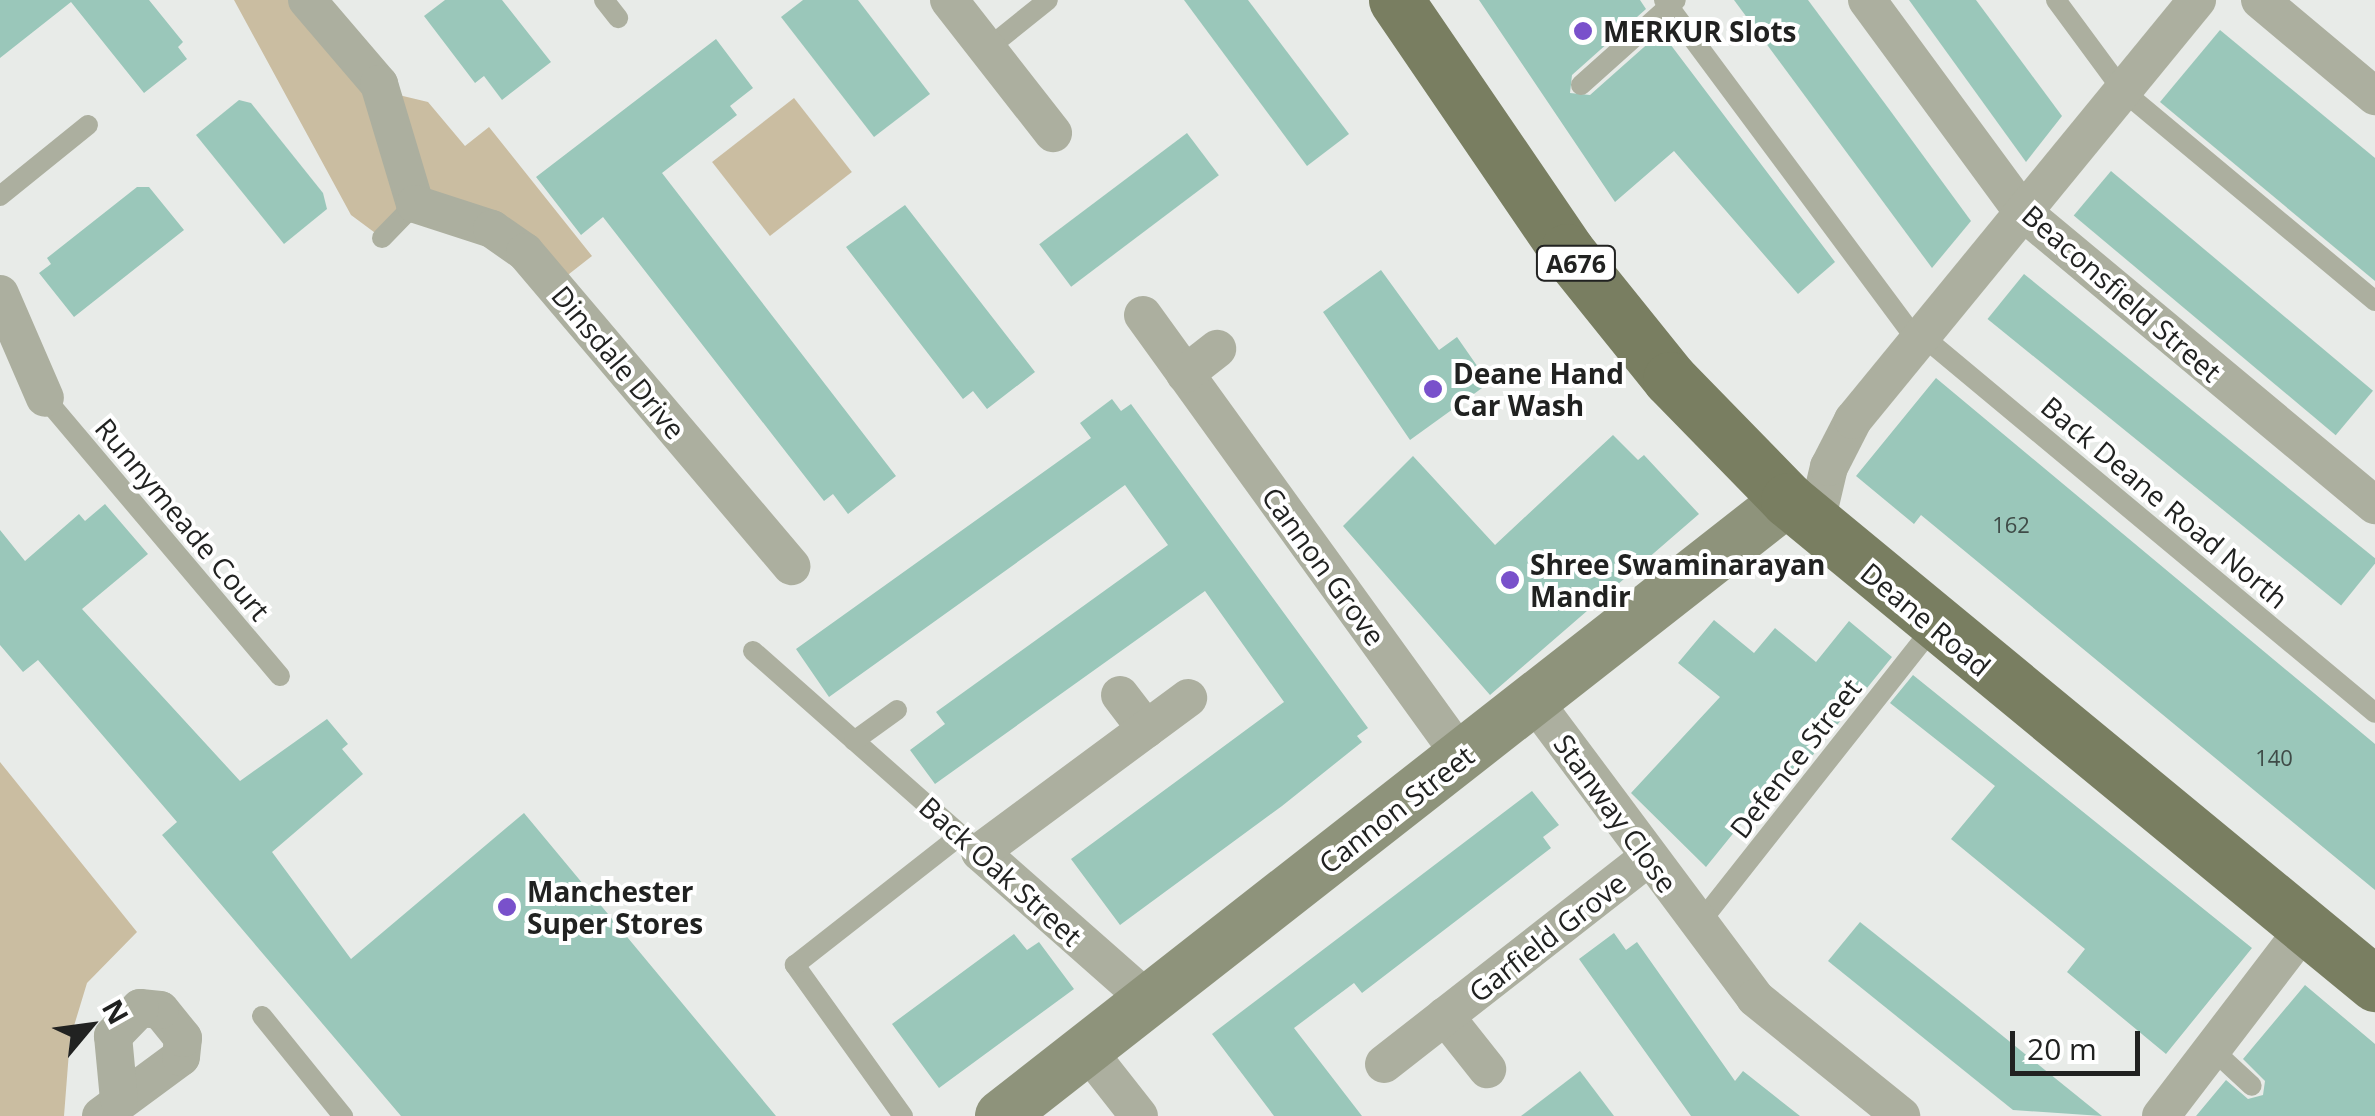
<!DOCTYPE html>
<html>
<head>
<meta charset="utf-8">
<style>
	body { margin:0 }
	#map { position:relative; width:2375px; height:1116px; overflow:hidden; background:#e8ebe8; font-family:"Open Sans",sans-serif }
	div>[style] { position:absolute }
	.green>* { inset:0; background:#cabda1; transform-origin:0 0 }
	.building>* { inset:0; background:#9ac7ba; transform-origin:0 0 }
	.lane>* { height:20px; margin:-10px; padding:0 10px; transform-origin:10px; border-radius:10px; background:#acaf9f }
	.street>* { height:38px; margin:-19px; padding:0 19px; transform-origin:19px; border-radius:19px; background:#acaf9f }
	.secondary>* { height:52px; margin:-26px; padding:0 26px; transform-origin:26px; border-radius:26px; background:#8e937b }
	.primary>* { height:55px; margin:-27.5px; padding:0 27.5px; transform-origin:27.5px; border-radius:27.5px; background:#797e61 }
	.dots>* { width:28px; height:28px; translate:-50% -50%; box-sizing:border-box; border:5px solid #fff; border-radius:50% }
	span { translate:-50% -50%; white-space:nowrap; text-align:center; line-height:1.15; -webkit-text-stroke:8px #fff; paint-order:stroke }
	.number-label { font-size:22px; color:#3f4b47 }
	.number-label span { -webkit-text-stroke-width:0 }
	.shield-label span { padding:2px 8px; background:#fff; border:2px solid; border-radius:8px; -webkit-text-stroke-width:0 }
	.shield-label { font-size:25px; color:#212221; font-weight:700 }
	.poi-label { font-size:28px; color:#212221; font-weight:700 }
	.left { translate:0 -50%; text-align:left }
	.street-label { font-size:28px; color:#212221 }
	.north { position:absolute; left:40px; top:976px; width:100px; height:100px; -webkit-text-stroke:8px #fff; paint-order:stroke; rotate:61deg; font-size:28px; font-weight:700; line-height:40px; text-align:center; color:#212221 }
	.north::after { content:''; display:block; margin:auto; width:35px; height:45px; background:#212221; clip-path:polygon(50% 0,100% 100%,50% 72%,0 100%) }
	.scale { position:absolute; left:2010px; top:1031px; width:130px; height:45px; box-sizing:border-box; border:5px solid #212221; border-top:0; padding-left:12px; font-size:30px; line-height:35px; white-space:nowrap; color:#212221; -webkit-text-stroke:8px #fff; paint-order:stroke }
</style>
</head>
<body>
<div id="map">
	<div class="green">
		<i style="clip-path:polygon(234px 0,298px 0,382px 91px,428px 102px,465px 146px,489px 127px,592px 256px,555px 285px,415px 204px,382px 238px,351px 215px)"></i>
		<i style="left:794px;top:98px;width:94px;height:104px;rotate:52deg"></i>
		<i style="clip-path:polygon(0 762px,137px 932px,87px 983px,70px 1039px,64px 1116px,0 1116px)"></i>
	</div>
	<div class="building">
		<i style="clip-path:polygon(0 0,149px 0,183px 42px,178px 47px,187px 59px,144px 93px,71px 2px,0 58px)"></i>
		<i style="clip-path:polygon(445px 0,502px 0,551px 62px,502px 100px,484px 76px,475px 83px,424px 16px)"></i>
		<i style="clip-path:polygon(803px 0,858px 0,930px 94px,874px 137px,781px 17px)"></i>
		<i style="clip-path:polygon(1184px 0,1248px 0,1349px 134px,1307px 166px)"></i>
		<i style="clip-path:polygon(1479px 0,1640px 0,1646px 9px,1572px 75px,1570px 93px,1590px 95px,1661px 32px,1835px 262px,1798px 294px,1674px 151px,1615px 202px)"></i>
		<i style="clip-path:polygon(1734px 0,1808px 0,1889px 109px,1971px 221px,1932px 268px)"></i>
		<i style="clip-path:polygon(1909px 0,1976px 0,2062px 116px,2026px 162px)"></i>
		<i style="clip-path:polygon(2220px 30px,2375px 158px,2375px 281px,2160px 102px)"></i>
		<i style="clip-path:polygon(716px 39px,753px 88px,730px 106px,737px 115px,662px 173px,896px 476px,848px 514px,833px 494px,824px 501px,603px 217px,581px 235px,536px 177px)"></i>
		<i style="clip-path:polygon(239px 100px,251px 103px,323px 193px,327px 209px,284px 244px,196px 135px)"></i>
		<i style="left:1187px;top:133px;width:53px;height:185px;rotate:53deg"></i>
		<i style="left:2111px;top:171px;width:342px;height:58px;rotate:40deg"></i>
		<i style="clip-path:polygon(137px 187px,149px 187px,184px 230px,74px 317px,39px 273px,51px 264px,47px 258px)"></i>
		<i style="clip-path:polygon(905px 205px,1035px 372px,987px 409px,973px 391px,963px 399px,846px 247px)"></i>
		<i style="clip-path:polygon(1381px 270px,1439px 350px,1457px 337px,1489px 383px,1410px 440px,1323px 312px)"></i>
		<i style="left:2024px;top:274px;width:455px;height:58px;rotate:39deg"></i>
		<i style="clip-path:polygon(1936px 378px,2375px 744px,2375px 890px,1921px 515px,1914px 524px,1856px 476px)"></i>
		<i style="clip-path:polygon(1112px 399px,1121px 411px,1131px 404px,1368px 728px,1357px 736px,1362px 742px,1282px 806px,1120px 925px,1071px 859px,1284px 702px,1205px 591px,935px 784px,910px 750px,945px 724px,936px 712px,1168px 545px,1125px 485px,829px 697px,796px 649px,1091px 438px,1080px 423px)"></i>
		<i style="clip-path:polygon(1613px 435px,1638px 460px,1644px 455px,1699px 514px,1490px 695px,1343px 526px,1413px 456px,1495px 545px)"></i>
		<i style="clip-path:polygon(105px 504px,148px 554px,82px 609px,240px 781px,327px 719px,348px 744px,342px 749px,363px 774px,272px 852px,351px 959px,524px 813px,776px 1116px,401px 1116px,162px 835px,177px 822px,38px 660px,23px 672px,0 645px,0 530px,25px 561px,79px 514px,85px 521px)"></i>
		<i style="clip-path:polygon(1714px 620px,1754px 653px,1775px 628px,1816px 662px,1849px 621px,1892px 657px,1779px 797px,1769px 789px,1706px 867px,1631px 793px,1720px 697px,1678px 663px)"></i>
		<i style="clip-path:polygon(1913px 675px,2252px 948px,2166px 1054px,2067px 972px,2085px 949px,1951px 839px,1995px 786px,1890px 703px)"></i>
		<i style="clip-path:polygon(1532px 791px,1559px 825px,1543px 837px,1551px 848px,1362px 993px,1354px 983px,1294px 1028px,1362px 1116px,1274px 1116px,1212px 1034px)"></i>
		<i style="clip-path:polygon(1860px 922px,1957px 999px,2102px 1116px,2013px 1110px,1828px 961px)"></i>
		<i style="clip-path:polygon(1614px 933px,1626px 950px,1637px 942px,1735px 1081px,1743px 1071px,1800px 1116px,1691px 1116px,1579px 959px)"></i>
		<i style="clip-path:polygon(1014px 934px,1027px 950px,1039px 942px,1074px 989px,939px 1088px,892px 1024px)"></i>
		<i style="clip-path:polygon(2305px 985px,2375px 1044px,2375px 1116px,2196px 1116px,2226px 1080px,2248px 1099px,2263px 1095px,2265px 1081px,2243px 1059px)"></i>
		<i style="clip-path:polygon(1580px 1071px,1614px 1116px,1521px 1116px)"></i>
	</div>
	<div class="lane">
		<i style="left:604px;top:0;width:23px;rotate:52deg"></i>
		<i style="left:1664px;top:0;width:422px;rotate:53.4deg"></i>
		<i style="left:2056px;top:0;width:113px;rotate:53.6deg"></i>
		<i style="left:2123px;top:91px;width:328px;rotate:39.8deg"></i>
		<i style="left:987px;top:49px;width:78px;rotate:-38.8deg"></i>
		<i style="left:1581px;top:85px;width:127px;rotate:-41.8deg"></i>
		<i style="left:0;top:196px;width:113px;rotate:-38.9deg"></i>
		<i style="left:382px;top:238px;width:47px;rotate:-45.9deg"></i>
		<i style="left:1920px;top:334px;width:592px;rotate:39.79deg"></i>
		<i style="left:45px;top:398px;width:364px;rotate:49.8deg"></i>
		<i style="left:753px;top:651px;width:288px;rotate:41.5deg"></i>
		<i style="left:854px;top:741px;width:53px;rotate:-35.8deg"></i>
		<i style="left:1698px;top:925px;width:381px;rotate:-51.7deg"></i>
		<i style="left:262px;top:1016px;width:129px;rotate:51deg"></i>
		<i style="left:2212px;top:1049px;width:54px;rotate:42.8deg"></i>
		<i style="left:903px;top:1116px;width:186px;rotate:-125.6deg"></i>
		<i style="left:795px;top:965px;width:211px;rotate:-38.1deg"></i>
	</div>
	<div class="street">
		<i style="left:307px;top:0;width:111px;rotate:49.4deg"></i>
		<i style="left:379px;top:84px;width:125px;rotate:73.3deg"></i>
		<i style="left:415px;top:204px;width:81px;rotate:18deg"></i>
		<i style="left:492px;top:229px;width:40px;rotate:34.9deg"></i>
		<i style="left:525px;top:252px;width:412px;rotate:49.7deg"></i>
		<i style="left:949px;top:0;width:169px;rotate:52deg"></i>
		<i style="left:1867px;top:0;width:263px;rotate:53.7deg"></i>
		<i style="left:2023px;top:212px;width:458px;rotate:39.8deg"></i>
		<i style="left:2260px;top:0;width:150px;rotate:39.9deg"></i>
		<i style="left:0;top:294px;width:113px;rotate:66.6deg"></i>
		<i style="left:1143px;top:315px;width:545px;rotate:54.18deg"></i>
		<i style="left:1185px;top:374px;width:41px;rotate:-38deg"></i>
		<i style="left:1815px;top:526px;width:61px;rotate:-76.7deg"></i>
		<i style="left:1829px;top:467px;width:53px;rotate:-62.9deg"></i>
		<i style="left:1853px;top:420px;width:543px;rotate:-50.68deg"></i>
		<i style="left:1120px;top:695px;width:43px;rotate:52.6deg"></i>
		<i style="left:1534px;top:701px;width:370px;rotate:53.3deg"></i>
		<i style="left:1755px;top:998px;width:188px;rotate:38.9deg"></i>
		<i style="left:1149px;top:1001px;width:225px;rotate:-138.6deg"></i>
		<i style="left:980px;top:852px;width:259px;rotate:-36.5deg"></i>
		<i style="left:1445px;top:1016px;width:68px;rotate:51.6deg"></i>
		<i style="left:1087px;top:1050px;width:84px;rotate:51.8deg"></i>
		<i style="left:1384px;top:1064px;width:335px;rotate:-38deg"></i>
		<i style="left:101px;top:1116px;width:99px;rotate:-36.4deg"></i>
		<i style="left:181px;top:1057px;width:19px;rotate:-84deg"></i>
		<i style="left:183px;top:1038px;width:36px;rotate:-129deg"></i>
		<i style="left:160px;top:1010px;width:20px;rotate:-174deg"></i>
		<i style="left:140px;top:1008px;width:39px;rotate:134deg"></i>
		<i style="left:113px;top:1036px;width:64px;rotate:84.6deg"></i>
		<i style="left:2161px;top:1116px;width:234px;rotate:-52.6deg"></i>
	</div>
	<div class="secondary">
		<i style="left:1001px;top:1116px;width:999px;rotate:-38.05deg"></i>
	</div>
	<div class="primary">
		<i style="left:1396px;top:0;width:304px;rotate:55.7deg"></i>
		<i style="left:1567px;top:251px;width:164px;rotate:51.2deg"></i>
		<i style="left:1670px;top:379px;width:169px;rotate:45.7deg"></i>
		<i style="left:1788px;top:500px;width:761px;rotate:39.51deg"></i>
	</div>
	<div class="dots">
		<i style="left:1583px;top:31px;background:#7951cb"></i>
		<i style="left:1433px;top:389px;background:#7951cb"></i>
		<i style="left:1510px;top:580px;background:#7951cb"></i>
		<i style="left:507px;top:907px;background:#7951cb"></i>
	</div>
	<div class="number-label">
		<span style="left:2011px;top:525px">162</span>
		<span style="left:2274px;top:758px">140</span>
	</div>
	<div class="shield-label">
		<span style="left:1576px;top:263px">A676</span>
	</div>
	<div class="poi-label">
		<span class="left" style="left:1603px;top:31px">MERKUR Slots</span>
		<span class="left" style="left:1453px;top:389px">Deane Hand<br>Car Wash</span>
		<span class="left" style="left:1530px;top:580px">Shree Swaminarayan<br>Mandir</span>
		<span class="left" style="left:527px;top:907px">Manchester<br>Super Stores</span>
	</div>
	<div class="street-label">
		<span style="left:2122px;top:293px;rotate:41deg">Beaconsfield Street</span>
		<span style="left:619px;top:362px;rotate:50deg">Dinsdale Drive</span>
		<span style="left:2165px;top:502px;rotate:40deg">Back Deane Road North</span>
		<span style="left:183px;top:519px;rotate:50deg">Runnymeade Court</span>
		<span style="left:1324px;top:566px;rotate:54deg">Cannon Grove</span>
		<span style="left:1926px;top:619px;rotate:40deg">Deane Road</span>
		<span style="left:1795px;top:758px;rotate:-52deg">Defence Street</span>
		<span style="left:1396px;top:809px;rotate:-38deg">Cannon Street</span>
		<span style="left:1616px;top:813px;rotate:54deg">Stanway Close</span>
		<span style="left:1001px;top:871px;rotate:42deg">Back Oak Street</span>
		<span style="left:1547px;top:937px;rotate:-38deg">Garfield Grove</span>
	</div>
	<div class="north">N</div>
	<div class="scale">20 m</div>
</div>
</body>
</html>
